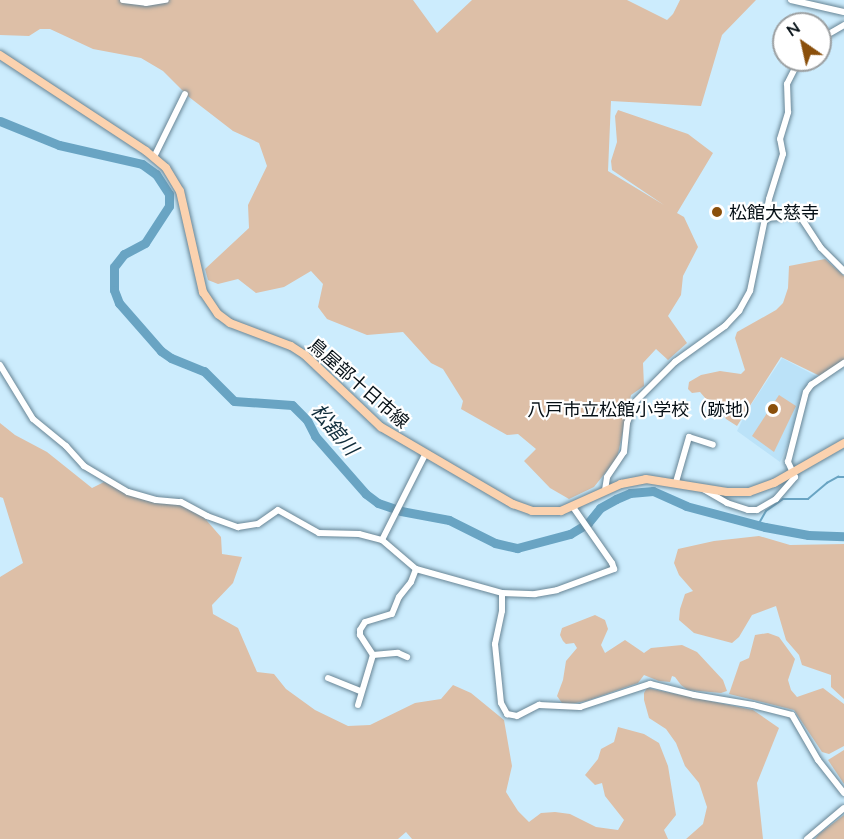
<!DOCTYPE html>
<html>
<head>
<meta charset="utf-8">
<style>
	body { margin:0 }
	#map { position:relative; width:844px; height:839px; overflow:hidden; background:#ccecfd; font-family:Lato,"Noto Sans JP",sans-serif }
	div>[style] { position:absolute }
	.built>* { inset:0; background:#bbe2f8 }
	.green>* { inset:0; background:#ddbfa7 }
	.stream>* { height:1.5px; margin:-0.75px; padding:0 0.75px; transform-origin:0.75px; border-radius:0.75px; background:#69a4c3 }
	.river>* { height:9px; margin:-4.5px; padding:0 4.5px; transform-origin:4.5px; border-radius:4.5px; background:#69a4c3 }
	.roads { filter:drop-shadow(0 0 2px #688595) drop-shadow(0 0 2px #688595) }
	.minor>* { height:6px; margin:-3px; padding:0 3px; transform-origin:3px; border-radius:3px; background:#fff }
	.major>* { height:8px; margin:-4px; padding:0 4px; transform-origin:4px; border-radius:4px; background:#fbd2af }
	.dots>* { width:16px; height:16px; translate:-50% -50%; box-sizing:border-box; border:3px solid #fff; border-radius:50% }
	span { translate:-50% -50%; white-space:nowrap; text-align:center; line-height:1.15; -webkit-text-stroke:4.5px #fff; paint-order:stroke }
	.poi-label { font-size:18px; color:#050f15 }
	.left { translate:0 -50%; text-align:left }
	.right { translate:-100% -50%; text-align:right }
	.street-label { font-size:18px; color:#050f15 }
	.water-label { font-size:20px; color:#102d3b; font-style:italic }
	.north { position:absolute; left:772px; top:12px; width:60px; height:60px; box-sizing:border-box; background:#fff; border:2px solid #9b9fa1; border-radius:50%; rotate:326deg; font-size:16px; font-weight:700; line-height:24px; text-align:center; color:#050f15 }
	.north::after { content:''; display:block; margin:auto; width:21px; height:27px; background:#8a4f0b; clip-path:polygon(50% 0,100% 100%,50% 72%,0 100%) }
</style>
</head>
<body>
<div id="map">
	<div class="built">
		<i style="clip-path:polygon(782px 358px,818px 377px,802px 398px,792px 435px,780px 462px,737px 431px,747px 411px)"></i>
	</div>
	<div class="green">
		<i style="clip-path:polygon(0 0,413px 0,437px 33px,472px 0,627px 0,667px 20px,673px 14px,680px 0,756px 0,722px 35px,701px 106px,611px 101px,608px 171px,664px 205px,612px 170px,611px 161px,617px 142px,615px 116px,618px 110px,688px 134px,713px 153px,677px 213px,684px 217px,698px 247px,683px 276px,681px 295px,668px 316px,687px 343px,668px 360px,656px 349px,643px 363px,644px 386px,631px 395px,617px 458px,594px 487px,569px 499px,550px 488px,524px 461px,536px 449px,518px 434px,507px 435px,461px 409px,463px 401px,443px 369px,431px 363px,403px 332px,367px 335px,327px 319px,318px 307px,323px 284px,311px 271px,284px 287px,256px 293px,238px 279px,218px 284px,208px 280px,205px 269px,249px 228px,248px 205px,267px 166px,259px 143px,233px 131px,189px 97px,163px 71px,141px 58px,93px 49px,50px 29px,40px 29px,29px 36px,0 35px)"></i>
		<i style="clip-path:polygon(825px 259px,844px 276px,844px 360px,820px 376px,781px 357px,737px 426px,726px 419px,712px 400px,706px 399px,700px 392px,692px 393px,688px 389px,689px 382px,701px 375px,720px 371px,741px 374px,745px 370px,735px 338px,737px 332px,776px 310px,783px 303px,788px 288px,789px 266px)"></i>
		<i style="clip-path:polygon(779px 395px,796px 406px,774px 452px,752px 436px)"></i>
		<i style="clip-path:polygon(0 423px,15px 435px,47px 452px,92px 488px,104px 482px,120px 489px,186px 506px,201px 514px,221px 537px,222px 554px,242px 557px,233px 583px,212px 605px,213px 614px,238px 628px,257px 672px,274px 674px,286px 689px,315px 710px,348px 726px,370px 725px,415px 703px,441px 699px,453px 685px,471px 693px,504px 720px,512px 766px,506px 792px,518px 811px,529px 822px,541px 813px,555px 812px,570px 814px,596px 827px,618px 830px,624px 820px,605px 796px,602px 783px,595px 785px,585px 775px,598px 759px,601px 749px,614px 742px,618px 727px,644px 734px,659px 743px,668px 766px,676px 815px,664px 830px,668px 839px,412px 839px,406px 832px,398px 839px,0 839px,0 577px,23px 563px,3px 498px,0 497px)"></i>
		<i style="clip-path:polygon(759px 536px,790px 545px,844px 544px,844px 699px,831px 687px,831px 675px,802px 665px,799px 655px,786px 640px,776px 606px,752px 615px,739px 637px,732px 643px,694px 633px,679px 620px,680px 609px,685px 594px,693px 591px,679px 575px,674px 563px,678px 549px,714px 541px)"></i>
		<i style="clip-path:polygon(595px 615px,605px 620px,608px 629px,601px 645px,605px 653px,625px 640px,644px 653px,651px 648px,682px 645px,697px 652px,723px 680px,727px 691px,721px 693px,688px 690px,681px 685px,675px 677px,672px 676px,670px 682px,659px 681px,644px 675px,638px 683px,586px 701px,570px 704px,562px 703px,557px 696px,563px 680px,566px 661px,577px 648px,574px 643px,566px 644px,563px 641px,560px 635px,562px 628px)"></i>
		<i style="clip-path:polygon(768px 633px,779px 637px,795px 659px,788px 680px,791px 690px,797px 697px,823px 688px,844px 704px,844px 746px,829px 754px,822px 752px,794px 710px,729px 694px,740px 662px,749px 658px,755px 635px)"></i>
		<i style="clip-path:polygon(647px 688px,753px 710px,779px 728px,757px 783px,763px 839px,686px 839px,703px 824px,707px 807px,699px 783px,685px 766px,676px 743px,666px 729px,649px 718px,644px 700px,644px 693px)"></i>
		<i style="clip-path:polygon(844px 750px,844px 784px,828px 760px)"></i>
		<i style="clip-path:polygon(844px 815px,844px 839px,815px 839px,819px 834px)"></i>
	</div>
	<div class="stream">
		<i style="left:758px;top:525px;width:16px;rotate:-60deg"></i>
		<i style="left:766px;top:511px;width:21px;rotate:-35deg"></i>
		<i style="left:783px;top:499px;width:25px"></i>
		<i style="left:808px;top:499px;width:25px;rotate:-40deg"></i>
		<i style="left:827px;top:483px;width:13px;rotate:-29deg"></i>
		<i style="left:838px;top:477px;width:6px"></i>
	</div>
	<div class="river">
		<i style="left:0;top:121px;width:64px;rotate:22.1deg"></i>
		<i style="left:59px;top:145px;width:85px;rotate:12.9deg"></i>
		<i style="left:142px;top:164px;width:17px;rotate:36deg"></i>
		<i style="left:156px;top:174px;width:24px;rotate:57deg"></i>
		<i style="left:169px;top:194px;width:12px;rotate:90deg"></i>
		<i style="left:169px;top:206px;width:44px;rotate:123deg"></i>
		<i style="left:145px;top:243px;width:24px;rotate:152deg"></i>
		<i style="left:124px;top:254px;width:16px;rotate:128deg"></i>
		<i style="left:114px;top:267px;width:23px;rotate:90deg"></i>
		<i style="left:114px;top:290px;width:14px;rotate:69deg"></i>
		<i style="left:119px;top:303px;width:64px;rotate:48.8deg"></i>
		<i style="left:161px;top:351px;width:12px;rotate:35deg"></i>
		<i style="left:171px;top:358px;width:35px;rotate:22deg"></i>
		<i style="left:204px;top:371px;width:42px;rotate:45deg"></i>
		<i style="left:234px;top:401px;width:58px;rotate:3.9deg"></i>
		<i style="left:292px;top:405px;width:21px;rotate:45deg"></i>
		<i style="left:307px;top:420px;width:18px;rotate:63deg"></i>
		<i style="left:315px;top:436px;width:77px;rotate:48.7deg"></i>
		<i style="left:366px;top:494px;width:15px;rotate:37deg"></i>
		<i style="left:378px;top:503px;width:24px;rotate:19deg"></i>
		<i style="left:401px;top:511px;width:49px;rotate:10.6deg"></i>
		<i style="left:449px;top:520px;width:51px;rotate:26.6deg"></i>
		<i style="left:495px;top:543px;width:23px;rotate:13deg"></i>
		<i style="left:517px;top:548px;width:55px;rotate:-14.8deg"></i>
		<i style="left:570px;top:534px;width:21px;rotate:-31deg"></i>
		<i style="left:588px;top:523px;width:19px;rotate:-51deg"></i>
		<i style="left:600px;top:508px;width:18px;rotate:-29deg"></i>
		<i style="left:616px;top:499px;width:15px;rotate:-23deg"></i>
		<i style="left:630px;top:493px;width:23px;rotate:-5deg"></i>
		<i style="left:653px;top:491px;width:36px;rotate:24deg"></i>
		<i style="left:686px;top:506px;width:82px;rotate:14.9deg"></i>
		<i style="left:765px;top:527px;width:44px;rotate:10.5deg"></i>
		<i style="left:808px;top:535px;width:36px;rotate:2deg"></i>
	</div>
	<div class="roads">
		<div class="minor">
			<i style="left:123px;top:0;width:23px;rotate:7deg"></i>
			<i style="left:146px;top:3px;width:20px;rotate:-9deg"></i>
			<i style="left:791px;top:0;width:54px;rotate:12.8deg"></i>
			<i style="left:820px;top:39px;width:28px;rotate:-30deg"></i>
			<i style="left:154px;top:157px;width:70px;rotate:-63.8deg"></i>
			<i style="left:766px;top:218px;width:13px;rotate:-4deg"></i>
			<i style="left:779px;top:217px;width:18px;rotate:-22deg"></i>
			<i style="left:796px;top:210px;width:45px;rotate:56.7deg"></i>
			<i style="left:821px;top:248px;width:33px;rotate:45deg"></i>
			<i style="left:0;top:365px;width:63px;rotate:58.6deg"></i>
			<i style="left:33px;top:419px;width:43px;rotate:39.3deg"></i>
			<i style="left:66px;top:446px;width:27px;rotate:48deg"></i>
			<i style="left:84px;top:466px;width:51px;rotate:30.6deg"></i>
			<i style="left:128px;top:492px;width:29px;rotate:16deg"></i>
			<i style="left:156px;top:500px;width:25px;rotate:5deg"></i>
			<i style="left:181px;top:502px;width:30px;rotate:28deg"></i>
			<i style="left:207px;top:516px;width:33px;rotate:20deg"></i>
			<i style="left:238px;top:527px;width:20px;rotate:-9deg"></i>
			<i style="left:258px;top:524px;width:24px;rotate:-35deg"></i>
			<i style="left:278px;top:510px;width:47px;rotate:29.3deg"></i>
			<i style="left:319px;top:533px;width:40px;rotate:1.4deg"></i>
			<i style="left:359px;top:534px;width:24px;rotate:15deg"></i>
			<i style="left:382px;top:540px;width:45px;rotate:40.5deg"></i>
			<i style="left:416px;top:569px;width:89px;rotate:15.6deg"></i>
			<i style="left:502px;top:593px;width:33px;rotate:2deg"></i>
			<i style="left:535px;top:594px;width:22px;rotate:-10deg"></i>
			<i style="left:557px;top:590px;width:61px;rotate:-20.2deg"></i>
			<i style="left:614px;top:569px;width:6px;rotate:-108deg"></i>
			<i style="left:612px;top:563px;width:68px;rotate:-124.9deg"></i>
			<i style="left:676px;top:482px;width:47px;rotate:-73.9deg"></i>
			<i style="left:689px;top:437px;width:25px;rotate:18deg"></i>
			<i style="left:703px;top:489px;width:28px;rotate:30deg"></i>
			<i style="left:727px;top:503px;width:22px;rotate:18deg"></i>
			<i style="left:748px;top:510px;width:9px"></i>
			<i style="left:757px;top:510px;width:22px;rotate:-30deg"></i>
			<i style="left:776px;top:499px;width:29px;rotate:-49deg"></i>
			<i style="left:795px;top:477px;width:17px;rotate:-115deg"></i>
			<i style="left:788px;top:462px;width:72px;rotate:-75.6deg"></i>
			<i style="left:806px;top:392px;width:9px;rotate:-54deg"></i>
			<i style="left:811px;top:385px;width:40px;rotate:-34deg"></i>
			<i style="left:605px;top:490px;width:13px;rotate:-81deg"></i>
			<i style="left:607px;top:477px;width:30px;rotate:-56deg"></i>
			<i style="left:624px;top:452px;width:29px;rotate:-84deg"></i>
			<i style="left:627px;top:423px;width:22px;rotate:-69deg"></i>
			<i style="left:635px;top:402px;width:57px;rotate:-45deg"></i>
			<i style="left:675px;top:362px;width:62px;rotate:-35.8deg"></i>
			<i style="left:725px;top:326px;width:21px;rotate:-47deg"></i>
			<i style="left:739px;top:311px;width:23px;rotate:-61deg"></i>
			<i style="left:750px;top:291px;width:94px;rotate:-78.3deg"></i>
			<i style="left:769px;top:199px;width:47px;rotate:-72.7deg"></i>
			<i style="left:783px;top:154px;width:15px;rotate:-101deg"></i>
			<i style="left:780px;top:139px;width:28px;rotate:-73deg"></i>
			<i style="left:788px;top:112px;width:28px;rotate:-92deg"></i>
			<i style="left:787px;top:84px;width:27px;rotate:-63deg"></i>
			<i style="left:382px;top:540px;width:95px;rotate:-63.2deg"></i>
			<i style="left:502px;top:593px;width:18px;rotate:90deg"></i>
			<i style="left:502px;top:611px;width:34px;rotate:102deg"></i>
			<i style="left:495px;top:644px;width:59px;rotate:84.2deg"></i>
			<i style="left:501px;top:703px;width:13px;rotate:61deg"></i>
			<i style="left:507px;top:714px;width:10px;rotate:11deg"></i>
			<i style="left:517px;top:716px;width:25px;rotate:-27deg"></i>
			<i style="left:539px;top:705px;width:41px;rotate:2.8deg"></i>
			<i style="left:580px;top:707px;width:74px;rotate:-18.2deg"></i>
			<i style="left:650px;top:684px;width:45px;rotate:14deg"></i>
			<i style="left:694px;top:695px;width:60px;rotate:9.6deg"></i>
			<i style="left:753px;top:705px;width:40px;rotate:14.4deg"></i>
			<i style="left:792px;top:715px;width:52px;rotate:60deg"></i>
			<i style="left:818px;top:760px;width:42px;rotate:51.8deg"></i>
			<i style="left:373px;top:655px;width:25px;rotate:-5deg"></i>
			<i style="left:398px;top:653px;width:10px;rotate:24deg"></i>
			<i style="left:328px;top:678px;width:35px;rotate:22deg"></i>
			<i style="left:358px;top:705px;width:52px;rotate:-73.3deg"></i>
			<i style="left:373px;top:655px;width:24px;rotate:-123deg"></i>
			<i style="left:360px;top:635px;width:5px;rotate:-90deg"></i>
			<i style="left:360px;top:630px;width:9px;rotate:-58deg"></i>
			<i style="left:365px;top:622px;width:28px;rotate:-17deg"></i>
			<i style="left:392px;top:614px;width:18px;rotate:-68deg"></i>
			<i style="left:399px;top:597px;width:19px;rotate:-51deg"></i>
			<i style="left:411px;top:582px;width:14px;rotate:-69deg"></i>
			<i style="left:807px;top:839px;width:48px;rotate:-40deg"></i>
		</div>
		<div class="major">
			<i style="left:0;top:55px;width:175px;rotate:33.3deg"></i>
			<i style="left:146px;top:151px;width:26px;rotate:40deg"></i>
			<i style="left:166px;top:168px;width:27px;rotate:59deg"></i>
			<i style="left:180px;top:191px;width:104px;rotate:77.2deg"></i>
			<i style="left:203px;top:292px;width:27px;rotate:56deg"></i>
			<i style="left:218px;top:314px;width:15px;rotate:37deg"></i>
			<i style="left:230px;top:323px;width:65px;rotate:20.7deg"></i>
			<i style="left:291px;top:346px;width:17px;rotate:33deg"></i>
			<i style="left:305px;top:355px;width:105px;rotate:43.5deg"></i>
			<i style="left:381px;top:427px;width:153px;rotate:30.3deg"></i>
			<i style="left:513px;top:504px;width:20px;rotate:20deg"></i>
			<i style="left:532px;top:511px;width:29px"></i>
			<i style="left:561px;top:511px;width:66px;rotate:-24.2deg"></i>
			<i style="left:621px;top:484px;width:25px;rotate:-11deg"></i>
			<i style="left:646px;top:479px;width:82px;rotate:9.1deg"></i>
			<i style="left:727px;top:492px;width:22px"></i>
			<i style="left:749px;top:492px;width:27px;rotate:-20deg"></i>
			<i style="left:774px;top:483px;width:81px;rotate:-29.7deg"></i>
		</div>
	</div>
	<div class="dots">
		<i style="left:717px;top:212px;background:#8a4f0b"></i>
		<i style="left:773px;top:409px;background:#8a4f0b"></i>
	</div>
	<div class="poi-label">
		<span class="left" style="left:729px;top:212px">松館大慈寺</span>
		<span class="right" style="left:761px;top:409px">八戸市立松館小学校（跡地）</span>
	</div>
	<div class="street-label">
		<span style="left:359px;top:383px;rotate:41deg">鳥屋部十日市線</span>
	</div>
	<div class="water-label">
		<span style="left:335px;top:429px;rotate:50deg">松舘川</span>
	</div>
	<div class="north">N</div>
</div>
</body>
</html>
